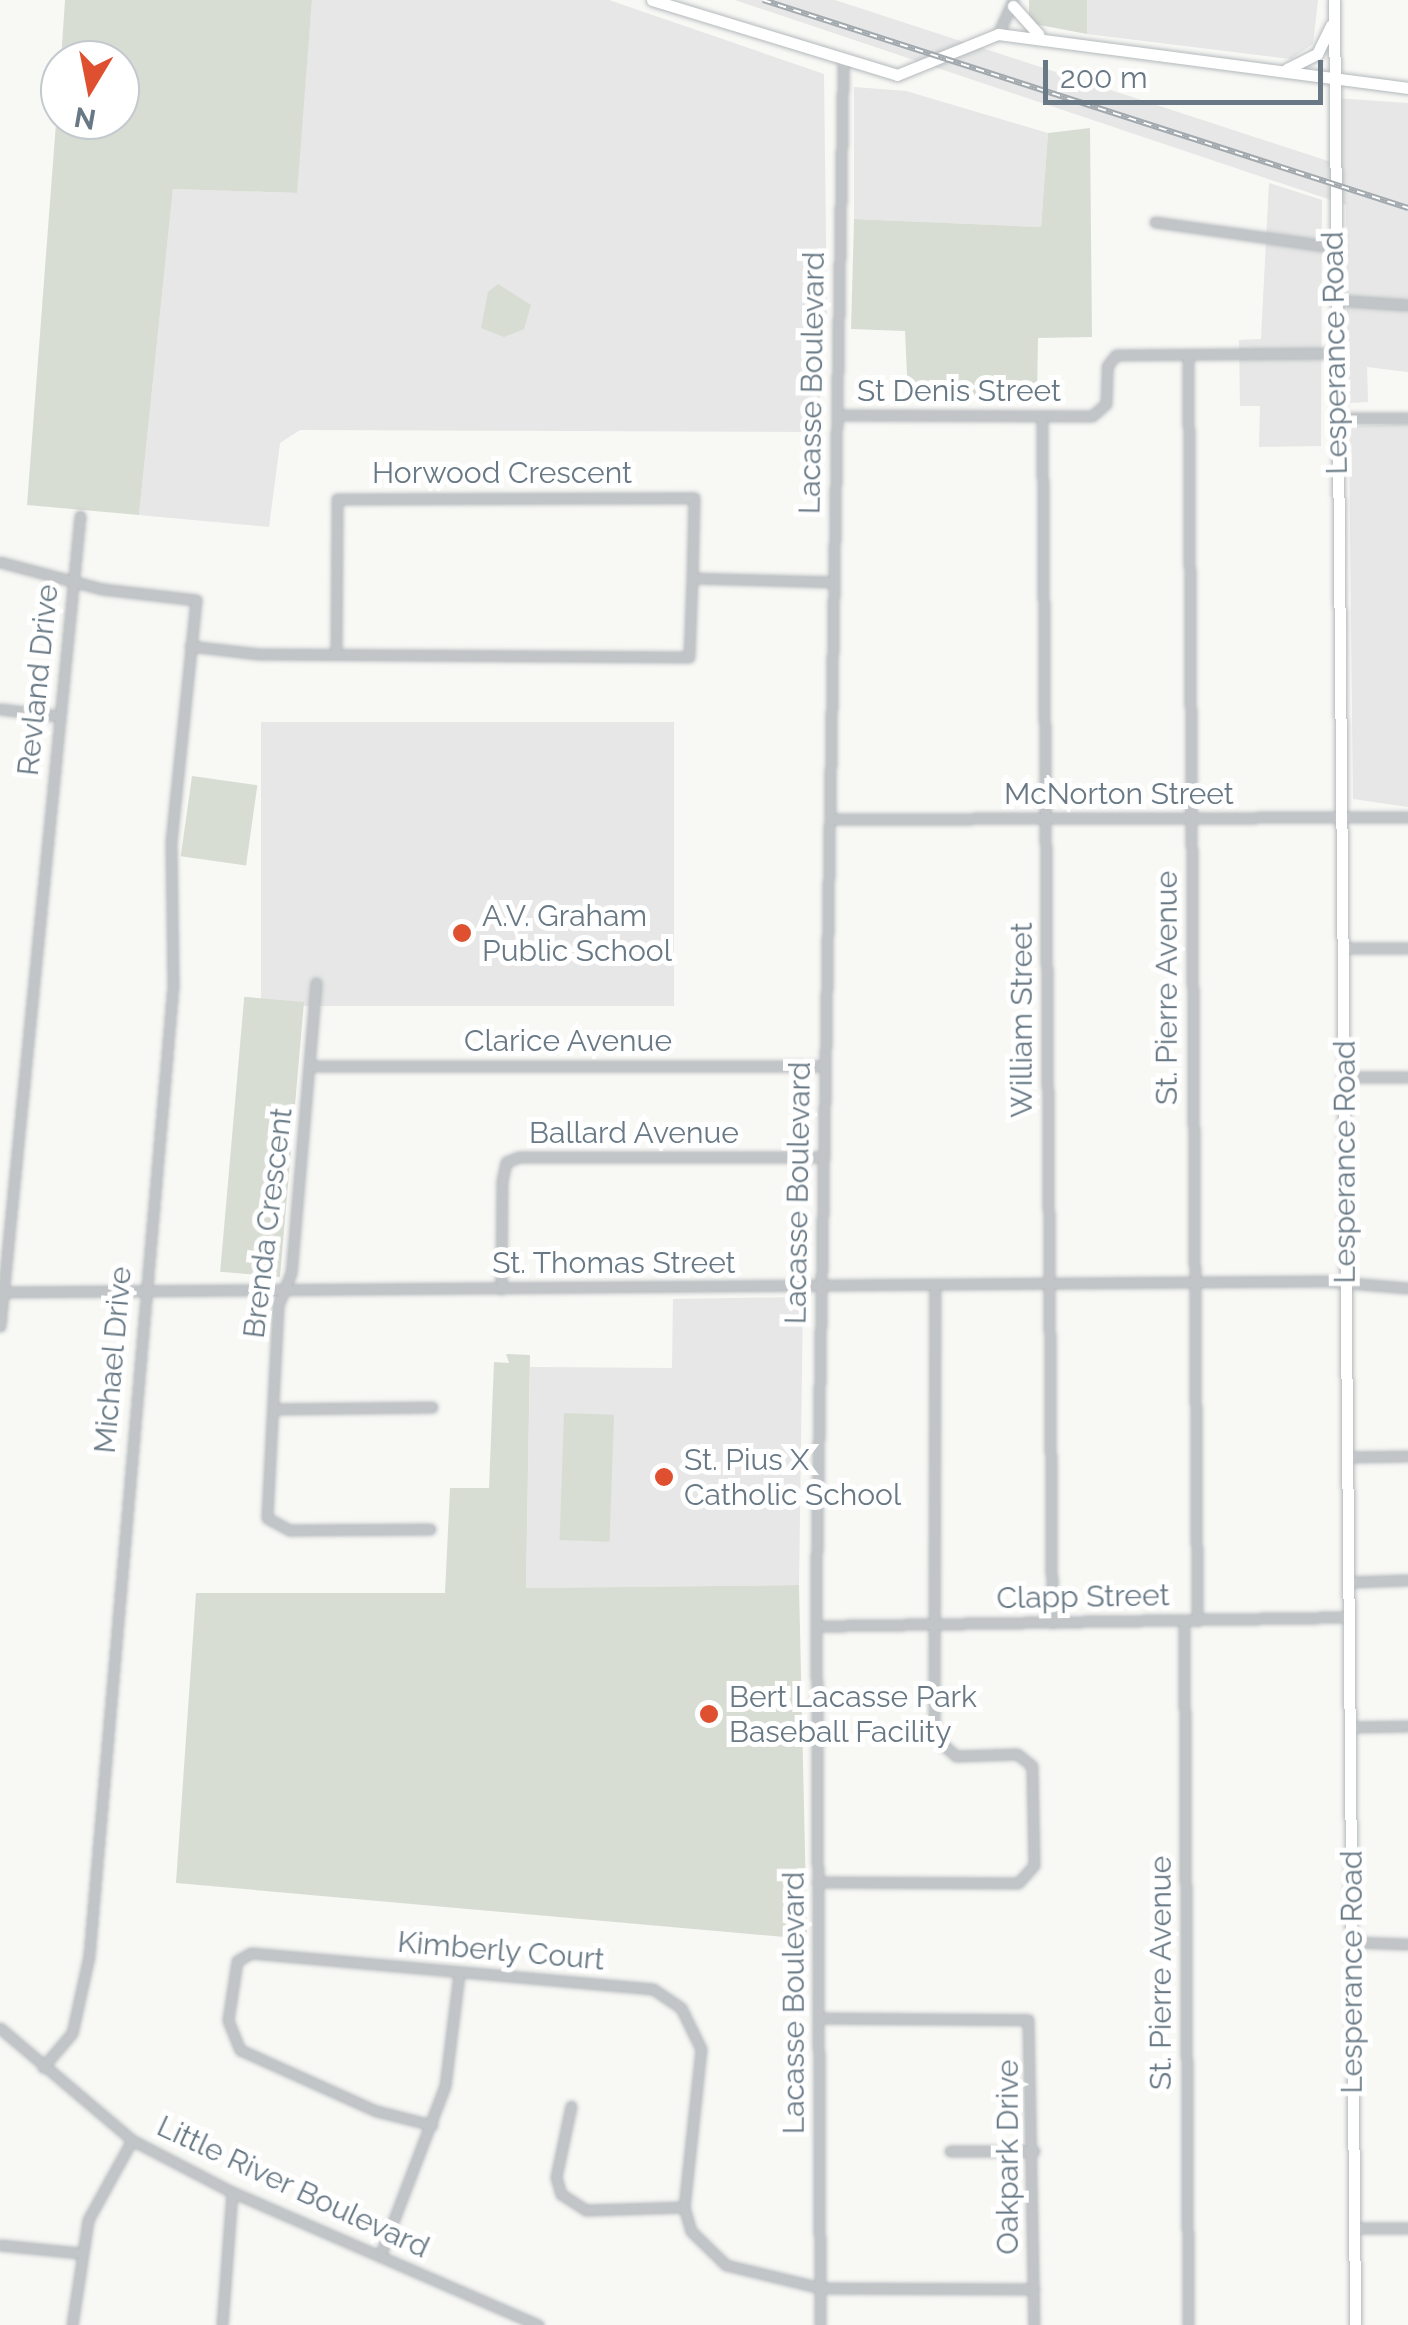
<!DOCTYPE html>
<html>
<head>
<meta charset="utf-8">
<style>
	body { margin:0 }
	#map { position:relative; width:1408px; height:2325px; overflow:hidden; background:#f8f8f5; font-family:Raleway,sans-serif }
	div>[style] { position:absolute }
	.built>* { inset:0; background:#e6e7e6; transform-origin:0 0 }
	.green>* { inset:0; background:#d8ddd4; transform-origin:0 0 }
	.roads { filter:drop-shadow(0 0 2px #b4b9bc) drop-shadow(0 0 2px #b4b9bc) }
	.minor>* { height:9px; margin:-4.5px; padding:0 4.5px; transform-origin:4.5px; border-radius:4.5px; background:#c1c5c8 }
	.major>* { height:11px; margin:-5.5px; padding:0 5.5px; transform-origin:5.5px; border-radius:5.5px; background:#fff }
	.rail>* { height:6px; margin-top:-3px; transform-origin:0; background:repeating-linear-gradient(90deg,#fff 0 8px,#a2a9ae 0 16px); box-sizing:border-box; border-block:2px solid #a2a9ae }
	.dots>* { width:28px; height:28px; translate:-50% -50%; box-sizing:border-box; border:5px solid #fff; border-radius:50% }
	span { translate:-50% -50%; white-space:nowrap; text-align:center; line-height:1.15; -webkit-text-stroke:10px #fff; paint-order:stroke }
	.street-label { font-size:30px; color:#687985 }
	.poi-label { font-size:30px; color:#687985 }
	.left { translate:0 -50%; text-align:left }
	.north { position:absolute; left:40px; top:40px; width:100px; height:100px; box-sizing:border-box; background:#fff; border:2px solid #c3c9ce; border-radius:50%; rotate:190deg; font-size:28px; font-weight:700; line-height:40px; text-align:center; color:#687985 }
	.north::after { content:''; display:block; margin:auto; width:35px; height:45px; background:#de502f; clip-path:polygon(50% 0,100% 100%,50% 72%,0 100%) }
	.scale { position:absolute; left:1043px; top:60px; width:280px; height:45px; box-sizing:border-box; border:5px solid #687985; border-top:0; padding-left:12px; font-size:30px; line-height:35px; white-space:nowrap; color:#687985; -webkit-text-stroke:8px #fff; paint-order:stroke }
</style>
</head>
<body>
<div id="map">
	<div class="built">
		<i style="clip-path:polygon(312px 0,609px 0,824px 74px,827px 324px,817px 432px,300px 430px,280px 443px,269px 527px,139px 515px,173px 189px,296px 193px)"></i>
		<i style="clip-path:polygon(735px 0,835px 0,1331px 162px,1334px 98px,1408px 103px,1408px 372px,1367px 367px,1368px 402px,1348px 403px,1346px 205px)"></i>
		<i style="clip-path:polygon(1087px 0,1318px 0,1313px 44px,1291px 59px,1087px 34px)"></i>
		<i style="clip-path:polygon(854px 87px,906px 91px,1048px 133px,1041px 227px,854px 219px)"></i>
		<i style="clip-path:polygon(1269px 183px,1322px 200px,1321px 446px,1259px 447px,1260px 406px,1240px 406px,1239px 340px,1261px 339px)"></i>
		<i style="clip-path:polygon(1408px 424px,1408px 807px,1353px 799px,1349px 435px,1353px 426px)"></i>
		<i style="left:674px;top:722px;width:284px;height:413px;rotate:90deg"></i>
		<i style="clip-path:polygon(803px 1297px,799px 1585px,526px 1588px,530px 1367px,672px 1368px,673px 1299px)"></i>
	</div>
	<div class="green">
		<i style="clip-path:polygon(65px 0,312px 0,297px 193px,173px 189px,139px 515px,27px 505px,60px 70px,60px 120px,120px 120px,120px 60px,61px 60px)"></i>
		<i style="clip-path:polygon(1029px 0,1087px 0,1087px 34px,1029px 23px)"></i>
		<i style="clip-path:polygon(1090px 128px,1092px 337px,1038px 338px,1037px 399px,908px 398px,905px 331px,851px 329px,854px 219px,1041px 227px,1048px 133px)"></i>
		<i style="clip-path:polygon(498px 284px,531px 305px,524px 329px,504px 337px,481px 328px,488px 292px)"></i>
		<i style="left:192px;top:776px;width:66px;height:81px;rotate:8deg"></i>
		<i style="left:304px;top:1002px;width:276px;height:60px;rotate:95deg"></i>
		<i style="clip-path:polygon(506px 1354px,530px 1355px,526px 1588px,799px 1585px,807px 1939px,176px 1883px,196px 1593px,445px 1593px,450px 1488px,489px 1488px,494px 1362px,509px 1363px)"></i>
		<i style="left:564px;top:1413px;width:50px;height:127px;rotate:2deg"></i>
	</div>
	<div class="roads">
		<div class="minor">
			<i style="left:998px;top:34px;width:37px;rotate:-66deg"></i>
			<i style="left:1155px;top:222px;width:179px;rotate:8deg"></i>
			<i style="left:1334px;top:300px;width:74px;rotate:3.9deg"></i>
			<i style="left:1188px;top:355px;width:1266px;rotate:89.59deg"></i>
			<i style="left:837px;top:415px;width:255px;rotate:0.2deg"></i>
			<i style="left:1092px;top:416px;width:18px;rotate:-41deg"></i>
			<i style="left:1106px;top:404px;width:38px;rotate:-88deg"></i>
			<i style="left:1107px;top:366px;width:14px;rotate:-51deg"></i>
			<i style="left:1116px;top:355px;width:218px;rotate:-0.5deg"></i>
			<i style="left:1042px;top:416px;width:1207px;rotate:89.53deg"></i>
			<i style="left:1336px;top:418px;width:72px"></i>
			<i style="left:0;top:562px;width:106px;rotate:14.8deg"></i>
			<i style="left:102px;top:589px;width:95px;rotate:6.7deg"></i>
			<i style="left:196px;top:600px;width:244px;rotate:95.9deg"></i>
			<i style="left:171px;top:843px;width:143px;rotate:89.2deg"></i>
			<i style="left:173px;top:986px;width:974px;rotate:94.95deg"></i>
			<i style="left:89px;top:1956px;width:79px;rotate:102.4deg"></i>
			<i style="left:72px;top:2033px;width:45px;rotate:130.5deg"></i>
			<i style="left:190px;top:646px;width:69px;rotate:6.6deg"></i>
			<i style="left:259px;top:654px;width:430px;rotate:0.4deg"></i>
			<i style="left:689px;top:657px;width:79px;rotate:-87.8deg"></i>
			<i style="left:692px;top:578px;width:140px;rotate:1.6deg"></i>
			<i style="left:336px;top:654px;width:155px;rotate:-89.6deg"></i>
			<i style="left:337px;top:499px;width:357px;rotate:-0.2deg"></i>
			<i style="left:694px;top:498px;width:80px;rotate:91.4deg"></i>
			<i style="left:0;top:709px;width:59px;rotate:6.8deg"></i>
			<i style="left:830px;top:819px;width:578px;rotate:-0.2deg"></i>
			<i style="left:1344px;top:948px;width:64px"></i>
			<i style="left:316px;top:983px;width:291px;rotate:94.9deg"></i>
			<i style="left:291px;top:1273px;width:35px;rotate:112deg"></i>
			<i style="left:278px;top:1306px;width:212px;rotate:93deg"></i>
			<i style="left:267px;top:1518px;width:26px;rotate:28deg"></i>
			<i style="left:290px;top:1530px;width:140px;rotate:-0.4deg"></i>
			<i style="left:311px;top:1066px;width:514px"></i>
			<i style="left:1346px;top:1077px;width:62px"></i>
			<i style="left:501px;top:1289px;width:108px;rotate:-89.5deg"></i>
			<i style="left:502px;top:1181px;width:19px;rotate:-78deg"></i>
			<i style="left:506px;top:1162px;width:14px;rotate:-21deg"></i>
			<i style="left:519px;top:1157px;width:305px"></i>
			<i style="left:0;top:1292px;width:1326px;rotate:-0.48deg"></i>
			<i style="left:1326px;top:1281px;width:82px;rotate:4.9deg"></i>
			<i style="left:0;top:1326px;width:814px;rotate:-84.36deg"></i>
			<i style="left:276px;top:1409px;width:156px;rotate:-0.7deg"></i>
			<i style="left:1348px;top:1457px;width:60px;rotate:-1deg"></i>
			<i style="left:1349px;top:1582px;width:59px;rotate:-1.9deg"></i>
			<i style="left:1184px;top:1621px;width:704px;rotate:89.67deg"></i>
			<i style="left:817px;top:1626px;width:532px;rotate:-0.97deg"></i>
			<i style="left:1350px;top:1727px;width:58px;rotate:-1deg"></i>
			<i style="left:817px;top:1882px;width:201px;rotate:0.3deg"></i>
			<i style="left:1018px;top:1883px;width:24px;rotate:-48deg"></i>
			<i style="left:1034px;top:1865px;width:99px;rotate:-91.2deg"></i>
			<i style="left:1032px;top:1766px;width:19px;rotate:-141deg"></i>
			<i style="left:1017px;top:1754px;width:61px;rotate:178.1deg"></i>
			<i style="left:956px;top:1756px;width:29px;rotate:-139deg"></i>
			<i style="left:934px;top:1737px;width:451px;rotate:-89.9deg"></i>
			<i style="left:1351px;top:1942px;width:57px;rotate:2deg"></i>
			<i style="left:819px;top:2018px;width:209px;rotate:0.5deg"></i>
			<i style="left:1028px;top:2020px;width:305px;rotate:88.9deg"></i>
			<i style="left:0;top:2028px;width:173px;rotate:40.3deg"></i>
			<i style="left:132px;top:2140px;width:113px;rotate:27.5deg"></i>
			<i style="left:232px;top:2192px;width:334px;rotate:23.5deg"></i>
			<i style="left:571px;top:2106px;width:73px;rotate:101.9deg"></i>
			<i style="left:556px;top:2177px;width:18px;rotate:74deg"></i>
			<i style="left:561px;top:2194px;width:30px;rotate:33deg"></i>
			<i style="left:586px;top:2210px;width:98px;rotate:-1.8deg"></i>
			<i style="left:432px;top:2125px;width:58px;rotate:-166deg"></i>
			<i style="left:376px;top:2111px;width:149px;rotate:-155.8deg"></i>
			<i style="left:240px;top:2050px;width:32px;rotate:-112deg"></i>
			<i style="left:228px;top:2020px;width:60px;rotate:-81.3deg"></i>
			<i style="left:237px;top:1961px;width:16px;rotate:-30deg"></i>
			<i style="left:251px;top:1953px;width:404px;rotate:5.1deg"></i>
			<i style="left:653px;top:1989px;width:34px;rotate:34deg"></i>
			<i style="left:681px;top:2008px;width:46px;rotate:64deg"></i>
			<i style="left:701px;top:2049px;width:159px;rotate:96.1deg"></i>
			<i style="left:684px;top:2207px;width:25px;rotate:74deg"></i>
			<i style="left:691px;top:2231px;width:49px;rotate:44.2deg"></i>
			<i style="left:726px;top:2265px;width:97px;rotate:13.7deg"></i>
			<i style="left:820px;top:2288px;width:214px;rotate:0.3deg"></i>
			<i style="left:950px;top:2151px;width:84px"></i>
			<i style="left:1354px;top:2228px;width:54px"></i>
			<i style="left:0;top:2245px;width:80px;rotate:5.7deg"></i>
			<i style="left:380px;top:2256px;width:182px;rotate:-69.1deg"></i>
			<i style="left:445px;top:2086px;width:114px;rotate:-82.9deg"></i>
			<i style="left:72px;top:2325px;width:106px;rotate:-81.3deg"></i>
			<i style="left:88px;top:2220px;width:91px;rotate:-61.2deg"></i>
			<i style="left:222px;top:2325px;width:133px;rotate:-85.7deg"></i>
			<i style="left:820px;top:2325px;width:743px;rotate:-90.31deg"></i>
			<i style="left:816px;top:1582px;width:1521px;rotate:-88.98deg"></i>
		</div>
		<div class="major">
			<i style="left:652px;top:0;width:256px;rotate:17deg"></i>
			<i style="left:897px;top:75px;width:109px;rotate:-22.1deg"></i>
			<i style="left:998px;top:34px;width:414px;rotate:7.5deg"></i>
			<i style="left:1334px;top:0;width:2325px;rotate:89.48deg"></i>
			<i style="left:1013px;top:6px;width:38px;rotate:48deg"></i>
			<i style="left:1287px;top:69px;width:34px;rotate:-27deg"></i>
			<i style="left:1317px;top:54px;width:32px;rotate:-64deg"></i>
		</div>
	</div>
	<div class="rail">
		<i style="left:763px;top:0;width:678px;rotate:17.87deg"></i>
	</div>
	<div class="dots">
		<i style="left:462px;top:933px;background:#de502f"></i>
		<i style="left:664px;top:1477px;background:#de502f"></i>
		<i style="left:709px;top:1714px;background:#de502f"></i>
	</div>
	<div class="street-label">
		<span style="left:1335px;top:353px;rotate:-91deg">Lesperance Road</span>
		<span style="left:812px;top:383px;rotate:-89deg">Lacasse Boulevard</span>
		<span style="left:959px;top:391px">St Denis Street</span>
		<span style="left:502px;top:473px">Horwood Crescent</span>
		<span style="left:38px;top:680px;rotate:-84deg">Revland Drive</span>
		<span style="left:1119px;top:794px">McNorton Street</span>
		<span style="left:1167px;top:988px;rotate:-90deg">St. Pierre Avenue</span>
		<span style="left:1022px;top:1020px;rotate:-90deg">William Street</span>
		<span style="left:568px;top:1041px">Clarice Avenue</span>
		<span style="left:634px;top:1133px">Ballard Avenue</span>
		<span style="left:1345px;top:1162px;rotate:-90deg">Lesperance Road</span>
		<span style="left:798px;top:1193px;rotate:-89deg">Lacasse Boulevard</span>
		<span style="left:268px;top:1223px;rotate:-83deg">Brenda Crescent</span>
		<span style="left:614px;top:1263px">St. Thomas Street</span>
		<span style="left:113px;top:1360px;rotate:-85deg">Michael Drive</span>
		<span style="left:1083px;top:1597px;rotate:-1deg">Clapp Street</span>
		<span style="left:501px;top:1951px;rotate:5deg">Kimberly Court</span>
		<span style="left:1352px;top:1972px;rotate:-90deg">Lesperance Road</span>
		<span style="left:1161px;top:1973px;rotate:-90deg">St. Pierre Avenue</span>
		<span style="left:794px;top:2003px;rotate:-90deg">Lacasse Boulevard</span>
		<span style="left:1008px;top:2157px;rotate:-90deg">Oakpark Drive</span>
		<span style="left:293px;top:2187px;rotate:25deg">Little River Boulevard</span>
	</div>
	<div class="poi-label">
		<span class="left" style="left:482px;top:933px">A.V. Graham<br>Public School</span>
		<span class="left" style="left:684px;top:1477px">St. Pius X<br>Catholic School</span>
		<span class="left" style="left:729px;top:1714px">Bert Lacasse Park<br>Baseball Facility</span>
	</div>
	<div class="north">N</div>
	<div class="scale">200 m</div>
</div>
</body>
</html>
